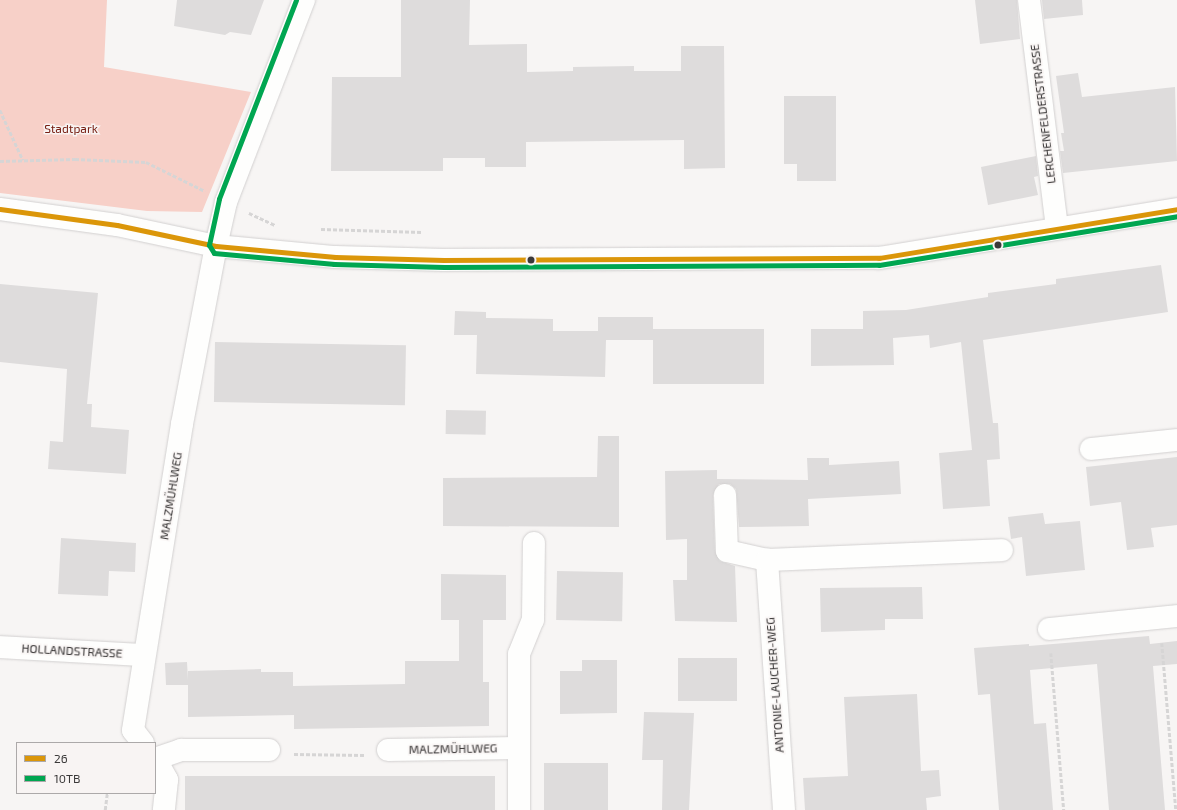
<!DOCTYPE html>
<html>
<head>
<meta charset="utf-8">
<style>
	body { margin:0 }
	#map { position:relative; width:1177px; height:810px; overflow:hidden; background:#f7f5f4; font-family:"Exo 2",sans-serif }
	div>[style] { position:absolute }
	.green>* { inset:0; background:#f7d0c8 }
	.building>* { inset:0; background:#dedcdc; transform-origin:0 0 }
	.path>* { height:2.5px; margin-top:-1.25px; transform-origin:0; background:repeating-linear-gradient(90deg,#d6d5d5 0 4px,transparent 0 6px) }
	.roads { filter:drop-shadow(0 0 1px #d2d0d0) drop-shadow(0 0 1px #d2d0d0) }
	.minor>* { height:22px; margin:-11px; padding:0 11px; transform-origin:11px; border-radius:11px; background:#fefefd }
	.bus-1>* { height:5px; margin:-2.5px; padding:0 2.5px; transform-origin:2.5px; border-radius:2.5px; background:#db9609 }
	.bus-2>* { height:5px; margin:-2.5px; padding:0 2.5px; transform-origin:2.5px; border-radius:2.5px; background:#00a651 }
	.dots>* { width:11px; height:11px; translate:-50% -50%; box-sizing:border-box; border:2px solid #f8f4f3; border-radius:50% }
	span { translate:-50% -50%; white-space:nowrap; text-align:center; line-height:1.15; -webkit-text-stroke:3px #f8f4f3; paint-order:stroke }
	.street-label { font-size:12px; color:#3b3939 }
	.park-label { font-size:12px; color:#782014 }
	.legend { position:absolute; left:16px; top:742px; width:140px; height:52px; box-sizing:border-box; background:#f8f4f3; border:1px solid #aca9a9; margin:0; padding:5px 7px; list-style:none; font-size:12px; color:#3b3939 }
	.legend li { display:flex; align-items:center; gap:8px; height:20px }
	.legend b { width:20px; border:1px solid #aca9a9 }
</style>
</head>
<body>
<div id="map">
	<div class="green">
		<i style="clip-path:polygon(0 0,107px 0,104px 67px,251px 92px,202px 212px,147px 211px,0 193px)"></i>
	</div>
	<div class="building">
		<i style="clip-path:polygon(177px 0,264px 0,251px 35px,230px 32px,225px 35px,174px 26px)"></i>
		<i style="clip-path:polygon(401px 0,470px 0,469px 45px,527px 44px,527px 72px,573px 71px,573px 67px,634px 66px,634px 71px,681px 71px,681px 46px,724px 46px,725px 168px,684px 169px,684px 140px,526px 142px,526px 167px,485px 167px,485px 158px,443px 158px,443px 171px,331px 171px,332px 77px,401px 77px)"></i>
		<i style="clip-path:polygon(975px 0,1017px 0,1020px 39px,980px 44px)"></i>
		<i style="clip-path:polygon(1042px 0,1082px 0,1083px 15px,1044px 19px)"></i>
		<i style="clip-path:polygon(1078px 73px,1082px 97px,1175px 87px,1177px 161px,1063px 173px,1060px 151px,1064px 151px,1061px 133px,1064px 133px,1056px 76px)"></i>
		<i style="clip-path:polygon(784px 96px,836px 96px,836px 181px,797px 181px,797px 164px,784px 164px)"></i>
		<i style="clip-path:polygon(1036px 156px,1038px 176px,1034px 177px,1038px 195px,988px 205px,981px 167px)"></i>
		<i style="clip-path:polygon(1161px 265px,1168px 312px,983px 340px,993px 423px,998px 423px,1000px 459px,987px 460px,990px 506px,943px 509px,939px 453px,972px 450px,961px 342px,930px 348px,929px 335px,893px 338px,894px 365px,811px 366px,811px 329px,863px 329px,863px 311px,906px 310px,988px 297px,988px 293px,1056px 284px,1056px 279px)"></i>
		<i style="clip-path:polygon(0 284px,98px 293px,87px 404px,92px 404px,91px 427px,129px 430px,126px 474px,48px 469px,50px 441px,63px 442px,67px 369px,0 362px)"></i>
		<i style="clip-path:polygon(455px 311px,486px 312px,486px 318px,553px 319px,553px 331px,598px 331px,598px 317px,653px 317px,653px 329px,764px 329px,764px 384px,653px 384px,653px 340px,606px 340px,605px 377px,476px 374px,477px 335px,454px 335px)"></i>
		<i style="left:215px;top:342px;width:191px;height:60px;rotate:1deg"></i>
		<i style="left:446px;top:410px;width:40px;height:24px;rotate:1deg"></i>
		<i style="clip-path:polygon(598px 436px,619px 436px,619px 527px,443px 526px,443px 478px,597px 477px)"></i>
		<i style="clip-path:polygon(1177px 457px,1177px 525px,1151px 528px,1154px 547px,1127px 550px,1121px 502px,1090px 506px,1086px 467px)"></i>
		<i style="clip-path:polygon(807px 458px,829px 458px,829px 465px,899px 461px,901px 494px,808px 499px,809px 526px,739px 527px,736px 489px,730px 484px,719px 484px,713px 495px,715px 551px,720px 561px,735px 566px,737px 622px,675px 621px,673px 580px,687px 580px,687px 539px,666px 540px,665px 471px,717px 470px,717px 479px,808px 480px)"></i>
		<i style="clip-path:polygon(1043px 513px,1045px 524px,1080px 521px,1085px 570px,1026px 576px,1022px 537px,1011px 539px,1008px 517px)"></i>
		<i style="clip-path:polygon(61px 538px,136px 543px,135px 572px,109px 571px,108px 596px,58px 594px)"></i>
		<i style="left:557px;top:571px;width:66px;height:49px;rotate:1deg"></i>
		<i style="clip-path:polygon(441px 574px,506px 575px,506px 620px,483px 620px,483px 682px,489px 682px,489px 726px,294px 729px,294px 715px,188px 717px,188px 685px,166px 685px,165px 663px,187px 662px,188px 680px,188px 671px,261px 669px,261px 672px,293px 672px,293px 686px,405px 684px,405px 661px,459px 661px,459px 620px,441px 620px)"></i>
		<i style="clip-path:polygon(922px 587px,923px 619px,885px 619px,885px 630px,821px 632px,820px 588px)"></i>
		<i style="clip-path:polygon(1149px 636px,1150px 644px,1177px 641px,1177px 664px,1153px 666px,1165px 810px,1109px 810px,1097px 664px,1030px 670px,1034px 724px,1046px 723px,1053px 810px,999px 810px,990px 694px,978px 695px,974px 648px,1029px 644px,1029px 646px)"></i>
		<i style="left:737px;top:658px;width:43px;height:59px;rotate:90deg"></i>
		<i style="clip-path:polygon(582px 660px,617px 660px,617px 713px,560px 714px,560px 671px,582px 671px)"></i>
		<i style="clip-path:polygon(917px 694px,921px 771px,939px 770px,941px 796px,926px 798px,927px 810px,805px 810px,803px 778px,848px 776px,844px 697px)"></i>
		<i style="clip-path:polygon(644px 712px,694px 713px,689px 810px,662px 810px,663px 760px,642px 760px)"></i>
		<i style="left:544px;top:763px;width:64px;height:47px"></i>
		<i style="left:495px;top:776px;width:34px;height:310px;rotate:90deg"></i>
	</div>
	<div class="path">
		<i style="left:0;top:110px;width:55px;rotate:65.3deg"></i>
		<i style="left:0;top:161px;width:75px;rotate:-1.5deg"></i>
		<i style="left:75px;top:159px;width:71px;rotate:2.4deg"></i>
		<i style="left:146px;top:162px;width:66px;rotate:26.2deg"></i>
		<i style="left:249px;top:213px;width:29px;rotate:25deg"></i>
		<i style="left:321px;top:229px;width:101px;rotate:1.7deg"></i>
		<i style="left:1162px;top:643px;width:168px;rotate:85.2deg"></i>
		<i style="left:1051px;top:653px;width:158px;rotate:85.3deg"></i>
		<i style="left:294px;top:754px;width:70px;rotate:0.8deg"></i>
		<i style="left:105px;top:810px;width:17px;rotate:-83deg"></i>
	</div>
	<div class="roads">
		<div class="minor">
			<i style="left:1029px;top:0;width:230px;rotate:83deg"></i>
			<i style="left:0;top:209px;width:118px;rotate:7.8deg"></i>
			<i style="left:117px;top:225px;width:101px;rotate:12deg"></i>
			<i style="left:216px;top:246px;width:120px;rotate:5.3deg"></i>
			<i style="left:335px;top:257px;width:109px;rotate:1.6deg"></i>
			<i style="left:444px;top:260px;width:435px;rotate:-0.3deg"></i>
			<i style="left:879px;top:258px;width:302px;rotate:-9.3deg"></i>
			<i style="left:1091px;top:449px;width:86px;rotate:-6deg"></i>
			<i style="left:725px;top:495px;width:56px;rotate:88deg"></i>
			<i style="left:727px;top:551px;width:41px;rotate:12.7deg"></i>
			<i style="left:1049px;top:629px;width:129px;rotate:-5.8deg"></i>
			<i style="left:0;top:647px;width:144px;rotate:3.2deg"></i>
			<i style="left:143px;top:743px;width:16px;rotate:-128deg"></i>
			<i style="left:133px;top:730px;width:310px;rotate:-80.9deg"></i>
			<i style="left:182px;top:424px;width:181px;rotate:-79.2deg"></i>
			<i style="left:216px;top:246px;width:45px;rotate:-77.2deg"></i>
			<i style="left:226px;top:202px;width:217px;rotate:-68.9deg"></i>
			<i style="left:388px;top:750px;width:130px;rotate:-0.9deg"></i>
			<i style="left:155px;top:758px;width:25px;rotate:61deg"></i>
			<i style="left:167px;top:780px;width:30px;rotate:96deg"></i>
			<i style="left:155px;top:759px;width:28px;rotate:-19deg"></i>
			<i style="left:181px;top:750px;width:88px"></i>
			<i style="left:519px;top:810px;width:156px;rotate:-90deg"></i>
			<i style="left:519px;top:654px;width:37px;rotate:-68deg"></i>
			<i style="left:533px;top:620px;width:77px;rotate:-89.3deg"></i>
			<i style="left:784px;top:810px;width:251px;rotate:-93.9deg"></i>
			<i style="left:767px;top:560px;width:235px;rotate:-2.4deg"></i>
		</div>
	</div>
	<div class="bus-1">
		<i style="left:0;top:209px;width:118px;rotate:7.8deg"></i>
		<i style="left:117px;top:225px;width:101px;rotate:12deg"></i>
		<i style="left:216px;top:246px;width:120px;rotate:5.3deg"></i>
		<i style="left:335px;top:257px;width:109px;rotate:1.6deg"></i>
		<i style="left:444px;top:260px;width:435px;rotate:-0.3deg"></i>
		<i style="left:879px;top:258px;width:302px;rotate:-9.3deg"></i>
	</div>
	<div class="bus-2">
		<i style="left:296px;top:0;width:213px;rotate:111.2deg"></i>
		<i style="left:219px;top:199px;width:47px;rotate:102.3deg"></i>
		<i style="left:209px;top:245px;width:9px;rotate:58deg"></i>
		<i style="left:214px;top:253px;width:121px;rotate:5.2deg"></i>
		<i style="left:334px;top:264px;width:110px;rotate:1.6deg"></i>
		<i style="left:444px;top:267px;width:435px;rotate:-0.3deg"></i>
		<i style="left:879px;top:265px;width:302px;rotate:-9.3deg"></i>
	</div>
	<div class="dots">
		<i style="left:998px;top:245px;background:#3b3939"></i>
		<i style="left:531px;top:260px;background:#3b3939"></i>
	</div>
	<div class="street-label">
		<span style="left:1043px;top:114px;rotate:-97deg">LERCHENFELDERSTRASSE</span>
		<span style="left:171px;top:496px;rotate:-81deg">MALZMÜHLWEG</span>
		<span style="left:72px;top:651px;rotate:3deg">HOLLANDSTRASSE</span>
		<span style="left:775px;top:685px;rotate:-94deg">ANTONIE-LAUCHER-WEG</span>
		<span style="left:453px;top:749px;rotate:-1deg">MALZMÜHLWEG</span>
	</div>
	<div class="park-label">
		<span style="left:71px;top:129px">Stadtpark</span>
	</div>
	<ul class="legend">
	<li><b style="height:5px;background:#db9609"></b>26</li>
	<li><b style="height:5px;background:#00a651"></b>10TB</li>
	</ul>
</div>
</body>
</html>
